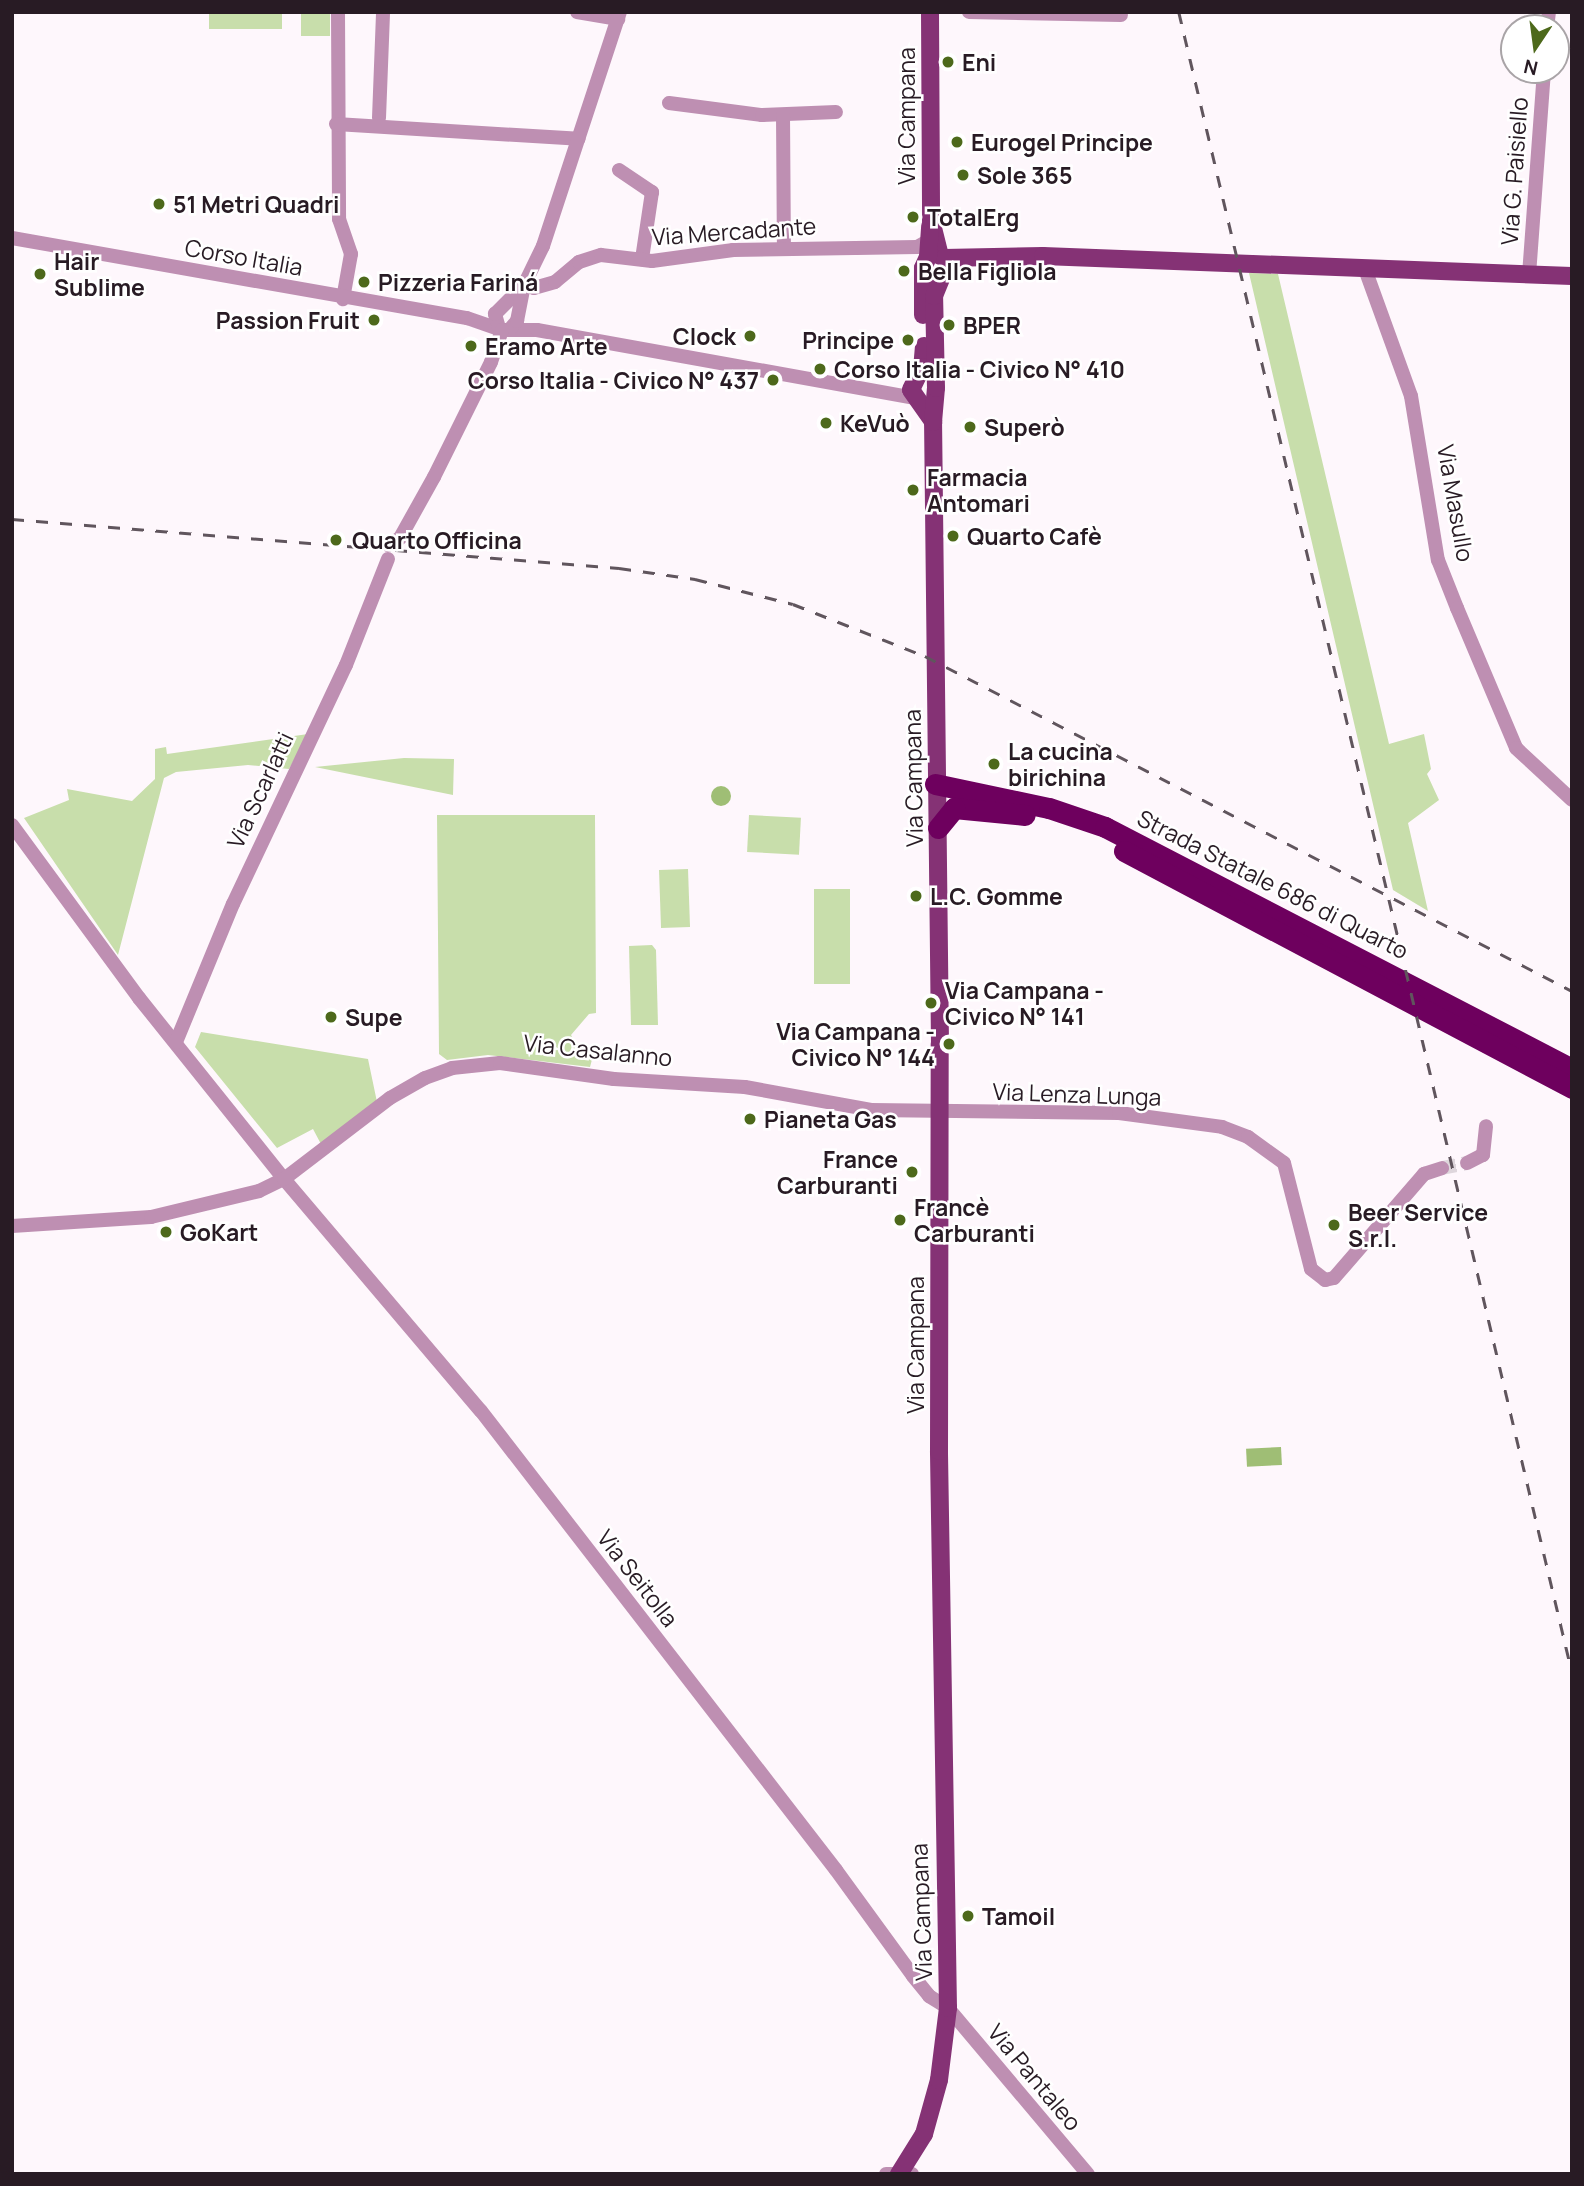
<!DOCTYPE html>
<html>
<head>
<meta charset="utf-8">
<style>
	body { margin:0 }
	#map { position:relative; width:1584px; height:2186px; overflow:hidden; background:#fef7fc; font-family:Manrope,sans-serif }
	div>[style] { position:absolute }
	.green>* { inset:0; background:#c8deab; transform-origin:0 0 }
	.water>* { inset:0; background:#9fbe75; transform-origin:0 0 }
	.round { border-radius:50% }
	.minor-tunnel>* { height:14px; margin-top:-7px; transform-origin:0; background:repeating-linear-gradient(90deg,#ded6dc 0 14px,transparent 0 21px) }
	.minor>* { height:14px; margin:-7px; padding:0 7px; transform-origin:7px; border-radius:7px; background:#be8fb2 }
	.major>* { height:18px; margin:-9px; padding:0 9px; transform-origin:9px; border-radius:9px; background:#853275 }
	.highway>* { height:21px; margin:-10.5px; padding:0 10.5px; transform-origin:10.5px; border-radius:10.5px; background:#6e005e }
	.rail>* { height:2.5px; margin-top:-1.25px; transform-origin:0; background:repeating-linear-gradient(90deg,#60555d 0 12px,transparent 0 24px) }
	.dots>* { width:19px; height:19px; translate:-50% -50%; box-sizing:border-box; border:4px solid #fff; border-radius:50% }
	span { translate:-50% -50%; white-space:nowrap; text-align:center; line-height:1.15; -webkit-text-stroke:5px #fff; paint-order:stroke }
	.poi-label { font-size:23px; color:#281b24; font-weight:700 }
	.left { translate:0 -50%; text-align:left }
	.right { translate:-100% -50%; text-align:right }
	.street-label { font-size:23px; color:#281b24 }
	.frame { position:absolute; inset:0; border:14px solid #281b24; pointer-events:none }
	.north { position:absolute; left:1500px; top:14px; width:70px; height:70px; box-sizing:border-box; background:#fff; border:2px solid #a9a4a7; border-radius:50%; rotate:193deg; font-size:19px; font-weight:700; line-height:28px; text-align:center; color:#281b24 }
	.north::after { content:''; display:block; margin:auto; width:24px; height:32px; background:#4d691b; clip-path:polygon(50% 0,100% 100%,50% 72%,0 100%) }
</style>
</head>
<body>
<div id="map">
	<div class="green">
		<i style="left:209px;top:12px;width:73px;height:17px"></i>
		<i style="left:301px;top:12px;width:29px;height:24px"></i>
		<i style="clip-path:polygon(1249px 273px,1278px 274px,1389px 744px,1424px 734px,1431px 769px,1427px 774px,1439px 800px,1408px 823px,1428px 911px,1393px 890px)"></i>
		<i style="clip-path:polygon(308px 734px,289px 769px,248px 765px,176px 772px,164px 778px,118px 955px,24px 818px,69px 800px,67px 789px,132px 801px,155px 779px,155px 749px,166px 747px,167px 754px)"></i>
		<i style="clip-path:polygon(404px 758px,454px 759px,453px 795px,315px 767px)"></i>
		<i style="clip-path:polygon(437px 815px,595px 815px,596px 1013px,589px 1014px,571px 1035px,581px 1052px,594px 1052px,590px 1067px,488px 1055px,447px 1060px,439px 1054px)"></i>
		<i style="left:749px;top:815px;width:52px;height:37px;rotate:3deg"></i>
		<i style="left:688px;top:869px;width:58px;height:29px;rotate:88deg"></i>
		<i style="left:814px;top:889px;width:36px;height:95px"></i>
		<i style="clip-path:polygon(652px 945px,656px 950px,658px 1025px,631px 1025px,629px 946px)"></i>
		<i style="clip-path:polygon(201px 1032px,368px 1059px,377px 1102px,322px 1146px,313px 1129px,277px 1148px,195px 1047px)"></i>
	</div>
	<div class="water">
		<i class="round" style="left:711px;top:786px;width:20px;height:20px"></i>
		<i style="left:1281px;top:1447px;width:18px;height:35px;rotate:87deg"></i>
	</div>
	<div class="minor-tunnel">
		<i style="left:1442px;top:1168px;width:25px;rotate:-11deg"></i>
	</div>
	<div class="minor">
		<i style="left:338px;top:12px;width:207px;rotate:89.7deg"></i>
		<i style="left:339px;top:219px;width:37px;rotate:71deg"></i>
		<i style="left:351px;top:254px;width:46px;rotate:100.1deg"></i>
		<i style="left:577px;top:12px;width:42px;rotate:9.7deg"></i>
		<i style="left:969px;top:12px;width:152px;rotate:1.1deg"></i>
		<i style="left:1547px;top:28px;width:16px;rotate:-83deg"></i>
		<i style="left:669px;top:103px;width:94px;rotate:7.4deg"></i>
		<i style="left:762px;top:115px;width:74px;rotate:-2.3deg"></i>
		<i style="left:783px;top:115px;width:134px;rotate:89.6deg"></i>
		<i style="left:379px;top:118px;width:106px;rotate:-87.8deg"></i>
		<i style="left:336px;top:124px;width:243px;rotate:3.5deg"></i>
		<i style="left:619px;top:170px;width:40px;rotate:34deg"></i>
		<i style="left:652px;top:192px;width:68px;rotate:98.5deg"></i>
		<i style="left:12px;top:238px;width:462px;rotate:10deg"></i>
		<i style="left:467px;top:318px;width:37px;rotate:19deg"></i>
		<i style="left:502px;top:330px;width:35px"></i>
		<i style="left:537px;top:330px;width:383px;rotate:10.2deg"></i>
		<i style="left:1365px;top:269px;width:135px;rotate:70.1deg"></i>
		<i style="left:1411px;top:396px;width:166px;rotate:80.7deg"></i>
		<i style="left:1438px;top:560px;width:52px;rotate:68.4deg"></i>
		<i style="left:1457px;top:608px;width:152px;rotate:67.1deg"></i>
		<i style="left:1516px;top:748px;width:76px;rotate:42.9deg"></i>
		<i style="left:1529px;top:275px;width:206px;rotate:-85.8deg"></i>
		<i style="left:524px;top:285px;width:10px;rotate:17deg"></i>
		<i style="left:534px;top:288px;width:22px;rotate:-16deg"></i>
		<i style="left:555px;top:282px;width:31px;rotate:-40deg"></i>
		<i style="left:579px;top:262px;width:23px;rotate:-18deg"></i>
		<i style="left:601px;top:255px;width:51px;rotate:6.7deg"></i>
		<i style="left:652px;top:261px;width:82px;rotate:-7.7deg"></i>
		<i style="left:733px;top:250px;width:184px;rotate:-0.9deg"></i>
		<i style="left:917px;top:247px;width:10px;rotate:-29deg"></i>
		<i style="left:499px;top:328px;width:15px;rotate:-106deg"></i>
		<i style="left:495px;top:314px;width:41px;rotate:-45deg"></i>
		<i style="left:510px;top:329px;width:11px;rotate:-49deg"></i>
		<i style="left:517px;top:321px;width:37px;rotate:-79deg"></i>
		<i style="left:524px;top:285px;width:43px;rotate:-64deg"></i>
		<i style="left:543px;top:246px;width:246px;rotate:-71.8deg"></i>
		<i style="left:388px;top:545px;width:14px;rotate:-30deg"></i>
		<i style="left:400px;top:538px;width:70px;rotate:-60.9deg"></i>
		<i style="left:434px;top:477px;width:128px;rotate:-63.6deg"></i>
		<i style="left:491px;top:362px;width:34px;rotate:-71deg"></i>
		<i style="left:12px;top:825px;width:215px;rotate:53.7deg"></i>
		<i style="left:139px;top:998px;width:232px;rotate:51.3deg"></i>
		<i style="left:284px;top:1179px;width:304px;rotate:49.7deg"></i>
		<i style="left:481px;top:1411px;width:580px;rotate:52.28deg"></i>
		<i style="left:836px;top:1870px;width:131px;rotate:54deg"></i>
		<i style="left:913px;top:1976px;width:26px;rotate:51deg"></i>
		<i style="left:929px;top:1996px;width:22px;rotate:32deg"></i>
		<i style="left:948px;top:2008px;width:217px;rotate:49.9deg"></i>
		<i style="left:176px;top:1042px;width:149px;rotate:-67.6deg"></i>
		<i style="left:233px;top:904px;width:264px;rotate:-64.7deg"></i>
		<i style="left:346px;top:665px;width:114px;rotate:-68.4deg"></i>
		<i style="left:1467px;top:1163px;width:18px;rotate:-27deg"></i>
		<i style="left:1483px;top:1155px;width:29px;rotate:-84deg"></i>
		<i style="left:12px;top:1226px;width:139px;rotate:-3.7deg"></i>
		<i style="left:151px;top:1217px;width:111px;rotate:-13.5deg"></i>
		<i style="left:259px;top:1191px;width:28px;rotate:-26deg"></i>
		<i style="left:284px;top:1179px;width:133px;rotate:-37.4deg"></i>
		<i style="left:390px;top:1098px;width:40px;rotate:-29.7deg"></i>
		<i style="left:425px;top:1078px;width:29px;rotate:-20deg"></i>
		<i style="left:452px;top:1068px;width:48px;rotate:-5.9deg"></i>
		<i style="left:500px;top:1063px;width:115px;rotate:8deg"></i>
		<i style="left:614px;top:1079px;width:131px;rotate:3.5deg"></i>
		<i style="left:745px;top:1087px;width:128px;rotate:10.3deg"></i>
		<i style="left:871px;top:1110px;width:248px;rotate:0.7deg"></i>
		<i style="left:1119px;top:1113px;width:104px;rotate:7.7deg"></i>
		<i style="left:1222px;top:1127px;width:28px;rotate:21deg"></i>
		<i style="left:1248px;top:1137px;width:44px;rotate:35.8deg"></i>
		<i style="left:1284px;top:1163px;width:109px;rotate:75.7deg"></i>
		<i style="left:1311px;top:1269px;width:18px;rotate:38deg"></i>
		<i style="left:1325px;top:1280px;width:9px;rotate:-13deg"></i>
		<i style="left:1334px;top:1278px;width:138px;rotate:-49.1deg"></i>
		<i style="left:1424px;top:1174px;width:19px;rotate:-18deg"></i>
		<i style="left:886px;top:2174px;width:26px"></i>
	</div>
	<div class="major">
		<i style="left:930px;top:12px;width:208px;rotate:89.7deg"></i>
		<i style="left:931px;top:220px;width:37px;rotate:76deg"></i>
		<i style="left:944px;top:258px;width:99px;rotate:-1.2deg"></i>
		<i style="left:1043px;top:256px;width:529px;rotate:2.17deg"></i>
		<i style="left:923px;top:315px;width:47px;rotate:-90deg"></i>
		<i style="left:923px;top:268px;width:12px;rotate:-66deg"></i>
		<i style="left:928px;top:257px;width:31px;rotate:-86deg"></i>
		<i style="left:924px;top:346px;width:21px;rotate:95deg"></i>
		<i style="left:922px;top:367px;width:25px;rotate:116deg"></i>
		<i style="left:911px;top:390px;width:39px;rotate:55deg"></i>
		<i style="left:899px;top:2174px;width:47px;rotate:-58deg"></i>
		<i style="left:924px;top:2134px;width:56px;rotate:-74.5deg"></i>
		<i style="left:939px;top:2080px;width:73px;rotate:-82.9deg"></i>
		<i style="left:948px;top:2008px;width:557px;rotate:-90.93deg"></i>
		<i style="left:939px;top:1451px;width:407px;rotate:-89.9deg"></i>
		<i style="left:940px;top:1044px;width:622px;rotate:-90.64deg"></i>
		<i style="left:933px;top:422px;width:34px;rotate:-85deg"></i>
		<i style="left:936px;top:388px;width:92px;rotate:-91.2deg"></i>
		<i style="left:934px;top:296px;width:18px;rotate:-68deg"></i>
	</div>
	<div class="highway">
		<i style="left:935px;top:784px;width:116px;rotate:11.9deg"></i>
		<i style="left:1049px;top:808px;width:59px;rotate:18.7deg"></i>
		<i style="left:1105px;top:827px;width:526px;rotate:27.39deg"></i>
		<i style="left:954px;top:808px;width:71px;rotate:5.6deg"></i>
		<i style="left:938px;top:828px;width:26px;rotate:-51deg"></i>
		<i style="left:1124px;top:851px;width:507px;rotate:27.88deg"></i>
	</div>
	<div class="rail">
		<i style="left:1179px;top:12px;width:1706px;rotate:76.68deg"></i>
		<i style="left:12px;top:519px;width:609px;rotate:4.62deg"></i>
		<i style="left:619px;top:568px;width:77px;rotate:8.2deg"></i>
		<i style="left:695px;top:579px;width:101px;rotate:14.3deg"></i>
		<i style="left:793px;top:604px;width:142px;rotate:21.5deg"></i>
		<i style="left:925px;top:656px;width:729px;rotate:27.37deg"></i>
	</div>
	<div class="dots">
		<i style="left:948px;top:62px;background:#4d691b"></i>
		<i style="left:957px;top:142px;background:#4d691b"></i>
		<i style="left:963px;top:175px;background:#4d691b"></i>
		<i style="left:159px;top:204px;background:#4d691b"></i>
		<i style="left:913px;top:217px;background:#4d691b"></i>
		<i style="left:904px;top:271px;background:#4d691b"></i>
		<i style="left:40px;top:274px;background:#4d691b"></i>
		<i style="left:364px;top:282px;background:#4d691b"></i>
		<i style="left:374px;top:320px;background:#4d691b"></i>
		<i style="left:949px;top:325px;background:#4d691b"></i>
		<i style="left:750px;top:336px;background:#4d691b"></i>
		<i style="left:908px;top:340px;background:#4d691b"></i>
		<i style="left:471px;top:346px;background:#4d691b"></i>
		<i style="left:820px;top:369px;background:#4d691b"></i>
		<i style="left:773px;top:380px;background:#4d691b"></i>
		<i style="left:826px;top:423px;background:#4d691b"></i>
		<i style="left:970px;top:427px;background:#4d691b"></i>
		<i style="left:913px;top:490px;background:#4d691b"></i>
		<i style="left:953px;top:536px;background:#4d691b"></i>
		<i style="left:336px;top:540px;background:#4d691b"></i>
		<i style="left:994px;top:764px;background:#4d691b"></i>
		<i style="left:916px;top:896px;background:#4d691b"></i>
		<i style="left:931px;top:1003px;background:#4d691b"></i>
		<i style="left:331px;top:1017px;background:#4d691b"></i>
		<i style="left:949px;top:1044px;background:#4d691b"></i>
		<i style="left:750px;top:1119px;background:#4d691b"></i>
		<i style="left:912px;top:1172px;background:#4d691b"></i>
		<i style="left:900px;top:1220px;background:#4d691b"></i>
		<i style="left:1334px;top:1225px;background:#4d691b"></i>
		<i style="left:166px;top:1232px;background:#4d691b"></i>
		<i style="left:968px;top:1916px;background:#4d691b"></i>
	</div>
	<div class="poi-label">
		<span class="left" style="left:962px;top:62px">Eni</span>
		<span class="left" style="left:971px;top:142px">Eurogel Principe</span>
		<span class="left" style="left:977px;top:175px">Sole 365</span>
		<span class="left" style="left:173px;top:204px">51 Metri Quadri</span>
		<span class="left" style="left:927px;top:217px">TotalErg</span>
		<span class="left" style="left:54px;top:274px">Hair<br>Sublime</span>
		<span class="left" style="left:918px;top:271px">Bella Figliola</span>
		<span class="left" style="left:378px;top:282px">Pizzeria Fariná</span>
		<span class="right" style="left:360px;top:320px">Passion Fruit</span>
		<span class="left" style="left:963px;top:325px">BPER</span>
		<span class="right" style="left:736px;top:336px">Clock</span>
		<span class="right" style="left:894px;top:340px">Principe</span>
		<span class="left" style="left:485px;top:346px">Eramo Arte</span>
		<span class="left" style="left:834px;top:369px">Corso Italia - Civico N° 410</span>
		<span class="right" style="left:759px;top:380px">Corso Italia - Civico N° 437</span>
		<span class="left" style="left:840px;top:423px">KeVuò</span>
		<span class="left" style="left:984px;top:427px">Superò</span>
		<span class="left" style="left:927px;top:490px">Farmacia<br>Antomari</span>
		<span class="left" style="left:967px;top:536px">Quarto Cafè</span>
		<span class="left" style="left:352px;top:540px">Quarto Officina</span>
		<span class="left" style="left:1008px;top:764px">La cucina<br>birichina</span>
		<span class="left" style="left:930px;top:896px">L.C. Gomme</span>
		<span class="left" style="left:945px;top:1003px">Via Campana -<br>Civico N° 141</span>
		<span class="left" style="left:345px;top:1017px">Supe</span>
		<span class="right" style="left:935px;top:1044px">Via Campana -<br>Civico N° 144</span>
		<span class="left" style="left:764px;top:1119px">Pianeta Gas</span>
		<span class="right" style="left:898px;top:1172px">France<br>Carburanti</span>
		<span class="left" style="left:914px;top:1220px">Francè<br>Carburanti</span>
		<span class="left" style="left:1348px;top:1225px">Beer Service<br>S.r.l.</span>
		<span class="left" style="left:180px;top:1232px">GoKart</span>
		<span class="left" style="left:982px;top:1916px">Tamoil</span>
	</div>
	<div class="street-label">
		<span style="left:906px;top:116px;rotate:-90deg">Via Campana</span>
		<span style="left:1514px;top:171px;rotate:-86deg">Via G. Paisiello</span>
		<span style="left:734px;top:231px;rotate:-4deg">Via Mercadante</span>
		<span style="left:244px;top:257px;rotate:10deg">Corso Italia</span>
		<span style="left:1456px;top:503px;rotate:80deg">Via Masullo</span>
		<span style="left:913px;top:778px;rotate:-91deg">Via Campana</span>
		<span style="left:260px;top:790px;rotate:-65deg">Via Scarlatti</span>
		<span style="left:1273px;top:884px;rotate:27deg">Strada Statale 686 di Quarto</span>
		<span style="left:598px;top:1050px;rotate:6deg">Via Casalanno</span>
		<span style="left:1077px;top:1094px;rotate:2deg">Via Lenza Lunga</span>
		<span style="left:915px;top:1345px;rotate:-90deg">Via Campana</span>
		<span style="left:638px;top:1578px;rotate:52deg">Via Seitolla</span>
		<span style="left:921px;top:1912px;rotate:-92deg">Via Campana</span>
		<span style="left:1035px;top:2077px;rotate:50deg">Via Pantaleo</span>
	</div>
	<div class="frame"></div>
	<div class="north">N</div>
</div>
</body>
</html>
